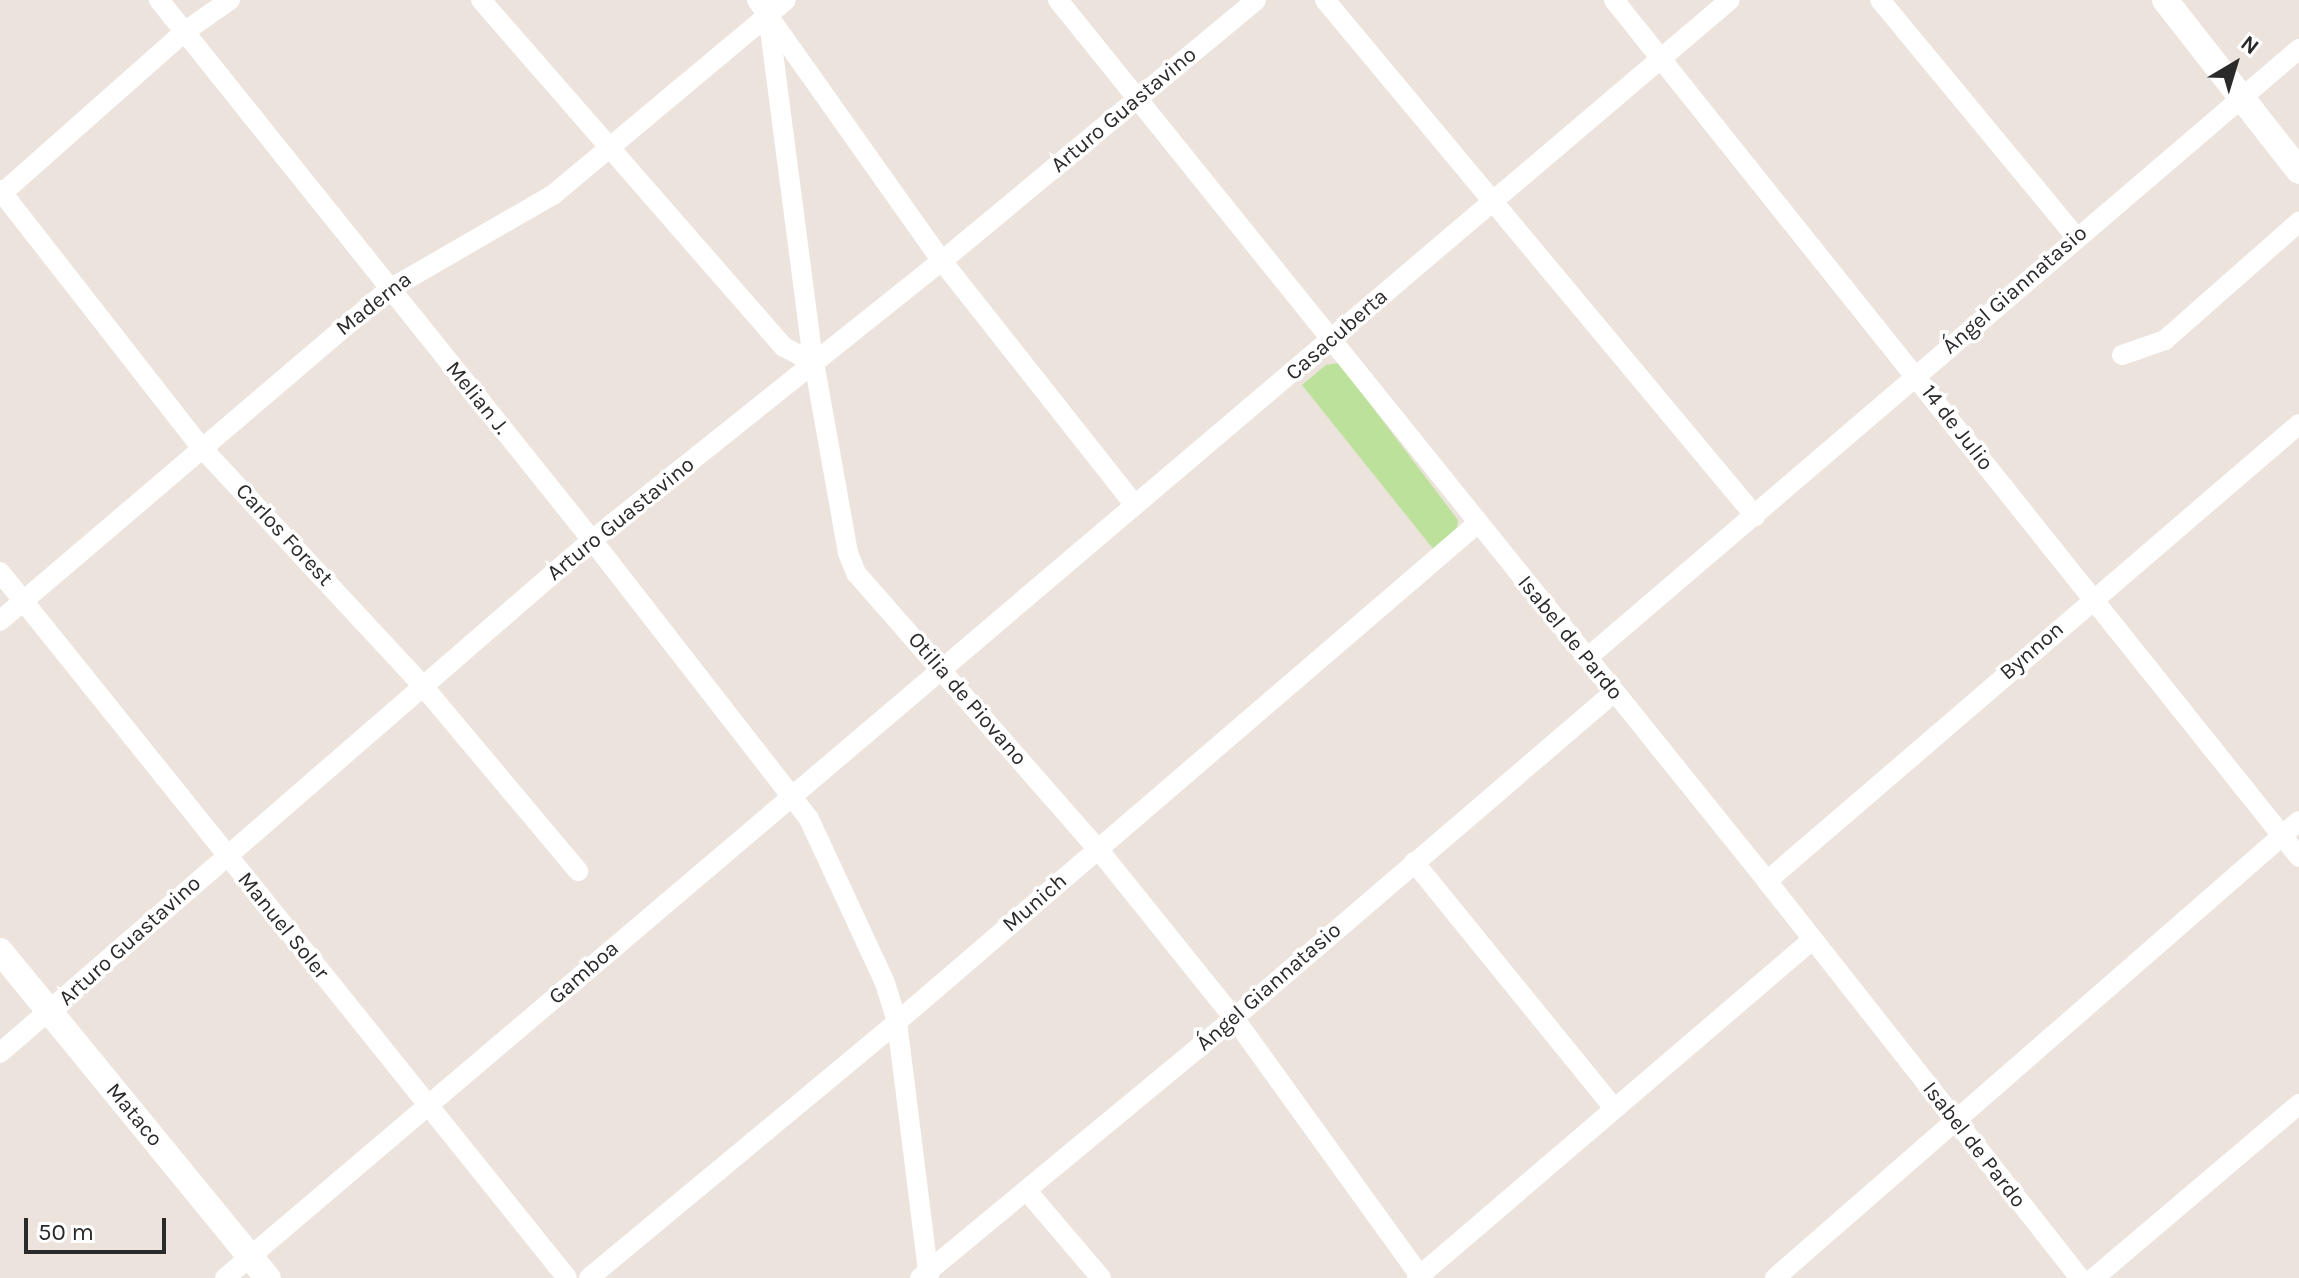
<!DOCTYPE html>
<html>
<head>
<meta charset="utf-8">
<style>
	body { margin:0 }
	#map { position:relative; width:2299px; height:1278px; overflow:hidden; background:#ece3dd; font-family:Karla,sans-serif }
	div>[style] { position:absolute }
	.green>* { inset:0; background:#bce19b }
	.minor>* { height:20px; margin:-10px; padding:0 10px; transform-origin:10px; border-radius:10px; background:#fff }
	.tertiary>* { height:26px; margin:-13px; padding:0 13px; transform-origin:13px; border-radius:13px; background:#fff }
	span { translate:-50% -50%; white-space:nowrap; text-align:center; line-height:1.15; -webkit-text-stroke:7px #fff; paint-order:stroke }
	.street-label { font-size:22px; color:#2a2a2a }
	.north { position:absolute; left:2195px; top:24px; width:80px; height:80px; -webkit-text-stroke:6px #fff; paint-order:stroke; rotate:38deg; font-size:22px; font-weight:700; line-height:32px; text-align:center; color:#2a2a2a }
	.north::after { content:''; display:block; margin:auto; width:28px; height:36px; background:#2a2a2a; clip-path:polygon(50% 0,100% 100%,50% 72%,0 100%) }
	.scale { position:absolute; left:24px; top:1218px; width:142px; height:36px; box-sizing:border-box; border:4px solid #2a2a2a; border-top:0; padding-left:10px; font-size:24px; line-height:28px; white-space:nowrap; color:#2a2a2a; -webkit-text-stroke:6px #fff; paint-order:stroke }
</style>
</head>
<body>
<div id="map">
	<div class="green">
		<i style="clip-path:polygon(1339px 363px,1458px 520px,1457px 530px,1434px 550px,1302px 385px,1326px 365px)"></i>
	</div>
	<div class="minor">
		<i style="left:159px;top:0;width:692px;rotate:51.28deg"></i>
		<i style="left:592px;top:540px;width:353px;rotate:52.1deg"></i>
		<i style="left:809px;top:819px;width:181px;rotate:65.1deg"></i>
		<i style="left:885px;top:983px;width:41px;rotate:72.9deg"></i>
		<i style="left:897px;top:1022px;width:258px;rotate:82.9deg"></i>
		<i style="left:481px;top:0;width:461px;rotate:48.9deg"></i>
		<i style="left:784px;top:347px;width:34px;rotate:28deg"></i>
		<i style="left:757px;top:0;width:320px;rotate:54.7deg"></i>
		<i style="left:942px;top:261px;width:311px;rotate:51.7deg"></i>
		<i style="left:1058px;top:0;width:1131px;rotate:51.17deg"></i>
		<i style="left:1767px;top:881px;width:506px;rotate:51.75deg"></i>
		<i style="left:1325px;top:0;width:672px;rotate:50.19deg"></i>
		<i style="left:1614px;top:0;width:1097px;rotate:51.36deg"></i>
		<i style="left:1880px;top:0;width:308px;rotate:50.4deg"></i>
		<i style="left:768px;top:14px;width:340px;rotate:82.6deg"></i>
		<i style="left:812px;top:351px;width:205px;rotate:79.9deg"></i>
		<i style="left:848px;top:553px;width:22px;rotate:68deg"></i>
		<i style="left:856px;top:573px;width:367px;rotate:48.8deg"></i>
		<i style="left:1098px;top:849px;width:217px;rotate:51.2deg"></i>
		<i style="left:1234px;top:1018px;width:318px;rotate:54.2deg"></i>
		<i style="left:0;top:190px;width:326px;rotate:52deg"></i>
		<i style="left:201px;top:447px;width:325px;rotate:47.1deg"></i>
		<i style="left:422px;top:685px;width:243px;rotate:50deg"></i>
		<i style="left:0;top:195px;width:246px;rotate:-41.5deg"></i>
		<i style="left:184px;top:32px;width:56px;rotate:-34.8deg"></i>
		<i style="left:2122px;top:355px;width:46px;rotate:-19.2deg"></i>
		<i style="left:2165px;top:340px;width:179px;rotate:-41.4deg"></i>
		<i style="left:0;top:572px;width:905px;rotate:51.23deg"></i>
		<i style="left:0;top:621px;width:510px;rotate:-40.47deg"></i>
		<i style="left:388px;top:290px;width:192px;rotate:-30deg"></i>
		<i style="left:554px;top:194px;width:302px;rotate:-39.9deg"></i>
		<i style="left:1587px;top:658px;width:937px;rotate:-40.54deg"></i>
		<i style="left:1414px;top:862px;width:317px;rotate:50.9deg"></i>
		<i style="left:1767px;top:881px;width:701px;rotate:-40.66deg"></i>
		<i style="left:0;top:1053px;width:783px;rotate:-40.91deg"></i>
		<i style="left:592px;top:540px;width:448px;rotate:-38.6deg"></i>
		<i style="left:942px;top:261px;width:408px;rotate:-39.7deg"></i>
		<i style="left:1027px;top:1191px;width:114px;rotate:49.6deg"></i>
		<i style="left:225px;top:1278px;width:1974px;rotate:-40.34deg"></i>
		<i style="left:589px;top:1278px;width:400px;rotate:-39.7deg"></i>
		<i style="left:897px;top:1022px;width:766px;rotate:-40.66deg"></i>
		<i style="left:920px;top:1278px;width:408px;rotate:-39.6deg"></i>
		<i style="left:1234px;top:1018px;width:499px;rotate:-40.6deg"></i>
		<i style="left:1417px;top:1278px;width:520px;rotate:-40.55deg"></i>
		<i style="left:1775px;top:1278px;width:695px;rotate:-41.09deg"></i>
		<i style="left:2094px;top:1278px;width:269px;rotate:-40.3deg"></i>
	</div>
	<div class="tertiary">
		<i style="left:2165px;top:0;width:217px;rotate:51.9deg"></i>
		<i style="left:0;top:951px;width:423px;rotate:50.7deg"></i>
	</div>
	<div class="street-label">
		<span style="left:1124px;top:110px;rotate:-40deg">Arturo Guastavino</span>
		<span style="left:2015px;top:290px;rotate:-41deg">Ángel Giannatasio</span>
		<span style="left:374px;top:304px;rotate:-38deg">Maderna</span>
		<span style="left:1337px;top:335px;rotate:-41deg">Casacuberta</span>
		<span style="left:477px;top:398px;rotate:51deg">Melian J.</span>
		<span style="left:1957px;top:428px;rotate:52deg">14 de Julio</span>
		<span style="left:621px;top:519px;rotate:-39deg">Arturo Guastavino</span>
		<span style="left:284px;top:535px;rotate:47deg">Carlos Forest</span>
		<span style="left:1570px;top:638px;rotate:51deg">Isabel de Pardo</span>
		<span style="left:2032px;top:651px;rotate:-41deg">Bynnon</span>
		<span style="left:967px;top:699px;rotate:49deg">Otilia de Piovano</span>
		<span style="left:1035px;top:903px;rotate:-41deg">Munich</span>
		<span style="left:283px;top:926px;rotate:51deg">Manuel Soler</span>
		<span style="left:130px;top:941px;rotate:-42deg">Arturo Guastavino</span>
		<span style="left:584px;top:973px;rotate:-41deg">Gamboa</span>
		<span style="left:1269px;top:987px;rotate:-41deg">Ángel Giannatasio</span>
		<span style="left:134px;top:1115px;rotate:50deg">Mataco</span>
		<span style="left:1974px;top:1145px;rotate:52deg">Isabel de Pardo</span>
	</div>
	<div class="north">N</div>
	<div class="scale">50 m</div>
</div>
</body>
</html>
